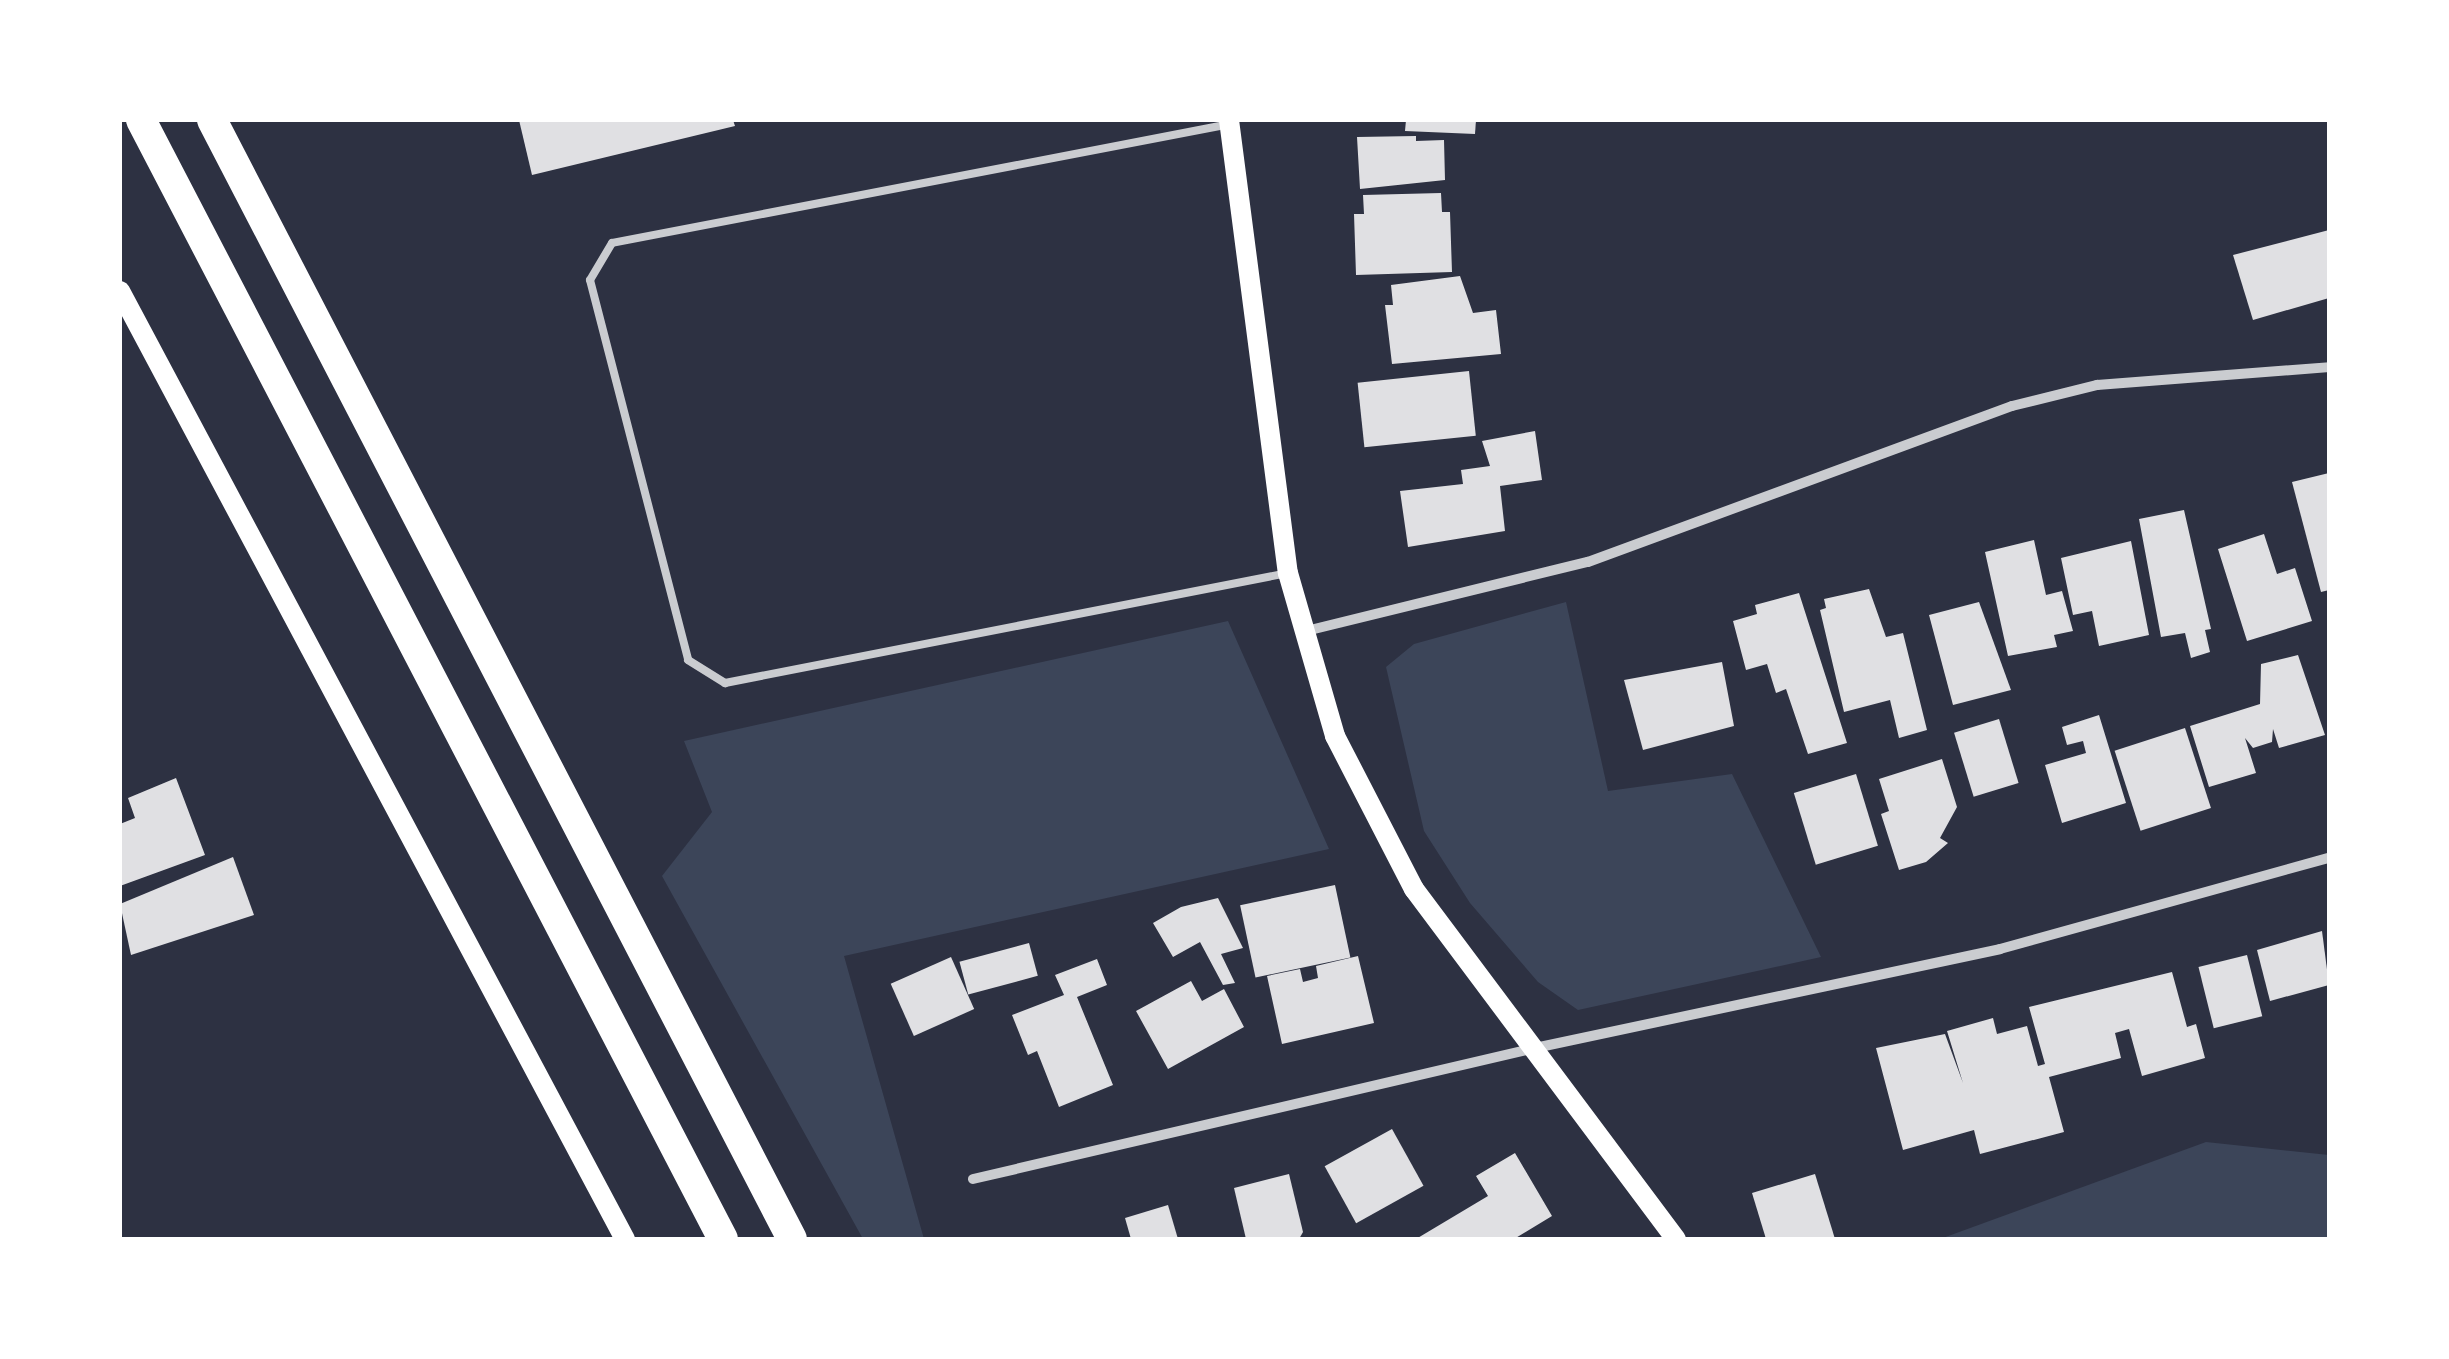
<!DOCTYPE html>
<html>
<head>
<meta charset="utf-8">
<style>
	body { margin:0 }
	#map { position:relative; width:2449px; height:1359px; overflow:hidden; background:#2d3142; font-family:"Nunito Sans",sans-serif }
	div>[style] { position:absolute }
	.green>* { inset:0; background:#3c4559 }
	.building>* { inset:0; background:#e0e0e3; transform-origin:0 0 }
	.service>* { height:8px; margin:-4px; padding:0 4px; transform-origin:4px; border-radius:4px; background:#caccd0 }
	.minor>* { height:10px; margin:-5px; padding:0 5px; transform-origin:5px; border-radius:5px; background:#caccd0 }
	.secondary>* { height:20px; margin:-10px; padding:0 10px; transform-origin:10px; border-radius:10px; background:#fff }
	.motorway>* { height:30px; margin:-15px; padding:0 15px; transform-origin:15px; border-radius:15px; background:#fff }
	span { translate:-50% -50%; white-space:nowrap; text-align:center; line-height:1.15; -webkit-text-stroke:10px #fff; paint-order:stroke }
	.frame { position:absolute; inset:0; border:122px solid #fff; pointer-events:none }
</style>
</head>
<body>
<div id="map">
	<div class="green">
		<i style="clip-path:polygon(1566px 602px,1608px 791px,1732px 774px,1821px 957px,1578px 1010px,1538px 982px,1470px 903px,1424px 831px,1386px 667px,1414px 644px)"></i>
		<i style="clip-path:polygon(1228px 621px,1329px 849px,844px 956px,924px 1239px,863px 1239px,662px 876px,712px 812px,684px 741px)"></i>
		<i style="clip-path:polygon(2206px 1142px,2329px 1155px,2329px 1239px,1940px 1239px)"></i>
	</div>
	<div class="building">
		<i style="clip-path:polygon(519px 120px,733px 120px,735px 126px,532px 175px)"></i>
		<i style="clip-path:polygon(1406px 120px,1476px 120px,1475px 134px,1405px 131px)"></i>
		<i style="clip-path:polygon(1416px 136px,1416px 141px,1444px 140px,1445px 180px,1360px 189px,1357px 137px)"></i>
		<i style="clip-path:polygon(1441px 193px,1442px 212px,1450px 212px,1452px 272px,1356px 275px,1354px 214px,1364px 214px,1363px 195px)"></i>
		<i style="clip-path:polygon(2329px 230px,2329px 298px,2253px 320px,2233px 255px)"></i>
		<i style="clip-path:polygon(1460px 276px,1473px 313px,1496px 310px,1501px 354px,1392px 364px,1385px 305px,1393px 305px,1391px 285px)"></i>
		<i style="left:1469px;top:371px;width:65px;height:112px;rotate:84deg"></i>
		<i style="clip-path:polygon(1535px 431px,1542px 480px,1500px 486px,1505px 531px,1408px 547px,1400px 491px,1463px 484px,1461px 470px,1490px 466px,1482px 441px)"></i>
		<i style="clip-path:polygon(2329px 473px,2329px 590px,2321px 592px,2292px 482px)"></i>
		<i style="clip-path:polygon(2184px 510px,2211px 629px,2205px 630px,2210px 652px,2191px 658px,2185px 633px,2161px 637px,2139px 519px)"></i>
		<i style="clip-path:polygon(2264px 534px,2277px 574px,2295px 568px,2312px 621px,2247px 641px,2218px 549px)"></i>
		<i style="clip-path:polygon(2034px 540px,2046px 595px,2062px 591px,2073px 631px,2054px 635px,2057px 647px,2008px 656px,1985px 552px)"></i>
		<i style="clip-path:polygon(2131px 541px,2149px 635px,2099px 646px,2092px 611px,2073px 615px,2061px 558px)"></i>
		<i style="clip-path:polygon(1869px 589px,1886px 637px,1903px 633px,1927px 730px,1899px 738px,1890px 700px,1844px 712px,1820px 610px,1826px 608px,1824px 599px)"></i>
		<i style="clip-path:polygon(1799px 593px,1847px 743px,1808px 754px,1786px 689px,1776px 693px,1767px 664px,1746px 670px,1733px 621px,1757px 614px,1755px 605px)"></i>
		<i style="clip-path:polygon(1979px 602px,2011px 690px,1953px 705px,1929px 615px)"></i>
		<i style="clip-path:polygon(2298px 655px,2325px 735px,2279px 748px,2273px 729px,2272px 742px,2253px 748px,2245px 738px,2256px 773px,2209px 787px,2190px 726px,2260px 704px,2261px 664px)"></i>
		<i style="clip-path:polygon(1722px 662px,1734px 726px,1643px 750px,1624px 680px)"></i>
		<i style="clip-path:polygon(2099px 715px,2126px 803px,2062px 823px,2045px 765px,2086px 753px,2083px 741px,2067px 745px,2062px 727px)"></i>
		<i style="left:1999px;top:719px;width:67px;height:47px;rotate:73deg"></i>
		<i style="left:2185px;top:728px;width:84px;height:74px;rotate:72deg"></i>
		<i style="clip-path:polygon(1942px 759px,1957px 807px,1940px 838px,1948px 843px,1926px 862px,1899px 870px,1881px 814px,1889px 811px,1879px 779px)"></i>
		<i style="left:1856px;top:774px;width:75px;height:65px;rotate:73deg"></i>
		<i style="clip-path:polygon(176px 778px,205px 855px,120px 886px,120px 824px,135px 818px,128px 798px)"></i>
		<i style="clip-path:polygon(233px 857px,254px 915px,131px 955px,120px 904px)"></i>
		<i style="left:1335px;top:885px;width:74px;height:97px;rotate:78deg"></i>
		<i style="clip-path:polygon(1218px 898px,1243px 948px,1221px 954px,1235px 983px,1223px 985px,1200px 942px,1173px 957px,1153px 923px,1181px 907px)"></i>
		<i style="clip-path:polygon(2322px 931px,2329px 985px,2270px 1001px,2257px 950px)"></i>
		<i style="left:1029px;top:943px;width:34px;height:72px;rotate:75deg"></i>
		<i style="left:2247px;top:955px;width:63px;height:50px;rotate:76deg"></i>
		<i style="clip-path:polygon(1358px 956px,1374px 1023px,1282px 1044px,1267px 976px,1300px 969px,1303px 982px,1318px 978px,1316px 966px)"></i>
		<i style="left:951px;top:957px;width:57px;height:66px;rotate:66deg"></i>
		<i style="clip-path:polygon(1097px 959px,1107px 985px,1077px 997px,1113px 1085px,1059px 1107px,1037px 1051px,1028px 1055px,1012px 1015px,1064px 995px,1055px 975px)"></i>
		<i style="clip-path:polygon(2172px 972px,2187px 1027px,2196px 1024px,2205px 1058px,2142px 1076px,2129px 1029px,2115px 1033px,2121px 1058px,2049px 1077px,2064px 1132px,1980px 1154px,1974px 1130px,1903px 1150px,1876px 1048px,1945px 1034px,1963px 1083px,1947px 1031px,1993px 1018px,1997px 1034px,2027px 1026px,2038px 1066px,2045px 1064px,2029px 1007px)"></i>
		<i style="clip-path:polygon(1191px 981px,1202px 1001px,1224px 989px,1244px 1027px,1168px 1069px,1136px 1011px)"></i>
		<i style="left:1392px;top:1129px;width:65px;height:77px;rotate:61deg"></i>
		<i style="clip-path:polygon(1515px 1153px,1552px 1216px,1514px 1239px,1416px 1239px,1488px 1196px,1476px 1176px)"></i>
		<i style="clip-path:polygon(1289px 1174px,1303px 1232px,1299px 1239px,1246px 1239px,1234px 1188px)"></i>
		<i style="clip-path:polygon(1815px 1174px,1835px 1239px,1766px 1239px,1752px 1193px)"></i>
		<i style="clip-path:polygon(1168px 1205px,1178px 1239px,1131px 1239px,1125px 1218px)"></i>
	</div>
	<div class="service">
		<i style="left:1230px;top:124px;width:629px;rotate:169.1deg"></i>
		<i style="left:612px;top:243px;width:43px;rotate:120.7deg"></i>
		<i style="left:590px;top:280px;width:392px;rotate:75.5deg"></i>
		<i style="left:688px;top:660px;width:44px;rotate:31.9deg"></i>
		<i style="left:725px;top:683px;width:574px;rotate:-11.06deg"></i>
	</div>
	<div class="minor">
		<i style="left:1302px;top:632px;width:294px;rotate:-13.8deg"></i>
		<i style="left:1588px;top:562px;width:452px;rotate:-20.2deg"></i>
		<i style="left:2012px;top:406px;width:88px;rotate:-13.9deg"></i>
		<i style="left:2097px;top:385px;width:233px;rotate:-4.4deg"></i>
		<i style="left:973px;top:1179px;width:577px;rotate:-13.12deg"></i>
		<i style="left:1535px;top:1048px;width:475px;rotate:-12deg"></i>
		<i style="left:2000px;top:949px;width:341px;rotate:-15.5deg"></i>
	</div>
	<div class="secondary">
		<i style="left:1229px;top:120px;width:457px;rotate:82.6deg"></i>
		<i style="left:1288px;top:573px;width:170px;rotate:73.9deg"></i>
		<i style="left:1335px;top:736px;width:172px;rotate:62.7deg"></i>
		<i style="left:1414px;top:889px;width:437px;rotate:53.2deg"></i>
		<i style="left:120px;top:291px;width:1074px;rotate:61.96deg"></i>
	</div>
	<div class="motorway">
		<i style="left:141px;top:120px;width:1261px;rotate:62.52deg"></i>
		<i style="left:212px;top:120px;width:1260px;rotate:62.6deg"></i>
	</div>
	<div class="frame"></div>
</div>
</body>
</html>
